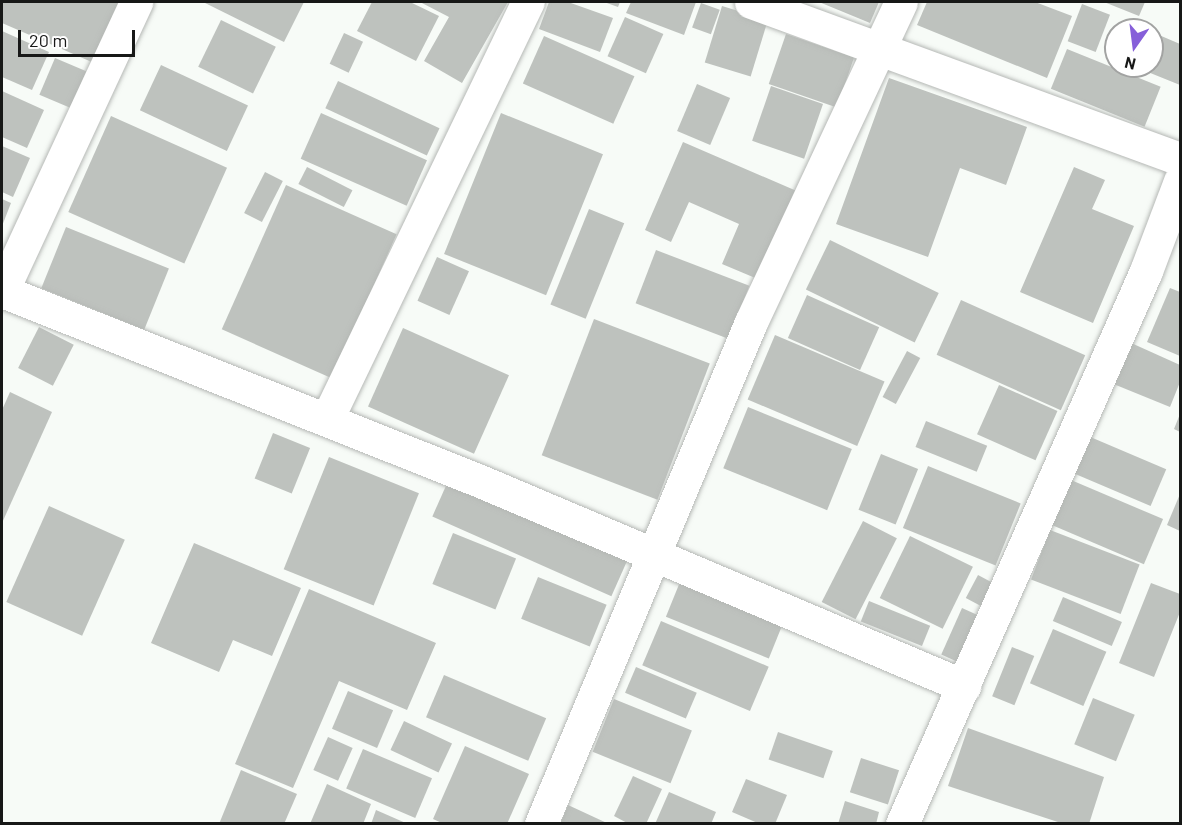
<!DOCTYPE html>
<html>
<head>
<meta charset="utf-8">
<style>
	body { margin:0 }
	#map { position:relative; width:1182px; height:825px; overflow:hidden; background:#f7fbf7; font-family:Barlow,sans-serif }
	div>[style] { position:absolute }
	.building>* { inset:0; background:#bec2be; transform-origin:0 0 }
	.roads { filter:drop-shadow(0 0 2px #b5b8b5) drop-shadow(0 0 2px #b5b8b5) }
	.minor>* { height:33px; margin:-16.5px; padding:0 16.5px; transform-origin:16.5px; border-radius:16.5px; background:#fff }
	span { translate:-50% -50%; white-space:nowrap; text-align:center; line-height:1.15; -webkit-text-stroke:5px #fff; paint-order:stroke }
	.frame { position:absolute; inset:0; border:3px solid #171817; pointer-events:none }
	.north { position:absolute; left:1104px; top:18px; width:60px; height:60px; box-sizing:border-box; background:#fff; border:2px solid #a2a3a2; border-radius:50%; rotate:194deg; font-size:16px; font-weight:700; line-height:24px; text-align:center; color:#171817 }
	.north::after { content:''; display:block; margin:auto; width:21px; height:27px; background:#865fd9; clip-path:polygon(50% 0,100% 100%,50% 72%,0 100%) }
	.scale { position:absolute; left:18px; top:30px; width:117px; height:27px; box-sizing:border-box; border:3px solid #171817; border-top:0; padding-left:8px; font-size:18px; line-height:21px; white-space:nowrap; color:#171817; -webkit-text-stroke:4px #fff; paint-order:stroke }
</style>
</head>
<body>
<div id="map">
	<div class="building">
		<i style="clip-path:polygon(2px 2px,114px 2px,120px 4px,94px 63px,2px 23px)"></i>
		<i style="clip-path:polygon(203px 2px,304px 2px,284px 42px)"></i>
		<i style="clip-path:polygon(372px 2px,410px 2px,439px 16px,416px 61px,357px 31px)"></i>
		<i style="clip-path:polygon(420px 2px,508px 2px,462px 83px,424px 61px,449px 17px)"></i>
		<i style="clip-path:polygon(549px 2px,568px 2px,613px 18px,600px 52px,539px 29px)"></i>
		<i style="clip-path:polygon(604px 2px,620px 2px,618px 7px)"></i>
		<i style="clip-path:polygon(631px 2px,696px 2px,684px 35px,626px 13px)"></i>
		<i style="clip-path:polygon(819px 2px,879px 2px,870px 23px)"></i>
		<i style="clip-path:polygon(927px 2px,1035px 2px,1072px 16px,1047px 78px,917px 25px)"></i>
		<i style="clip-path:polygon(1104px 2px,1145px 2px,1139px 16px)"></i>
		<i style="left:701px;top:3px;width:20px;height:26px;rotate:20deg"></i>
		<i style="left:1082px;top:4px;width:30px;height:40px;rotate:21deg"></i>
		<i style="left:722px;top:6px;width:48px;height:59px;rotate:17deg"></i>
		<i style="left:625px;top:17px;width:42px;height:43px;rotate:24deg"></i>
		<i style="left:221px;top:20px;width:61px;height:52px;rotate:26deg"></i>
		<i style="clip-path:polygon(1125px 21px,1146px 30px,1121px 30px)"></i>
		<i style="clip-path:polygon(2px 31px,49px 52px,32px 90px,2px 77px)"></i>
		<i style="clip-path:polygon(1152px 32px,1180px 44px,1180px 85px,1133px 66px,1152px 66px)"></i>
		<i style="left:344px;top:33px;width:21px;height:34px;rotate:25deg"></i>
		<i style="left:786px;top:34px;width:72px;height:53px;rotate:19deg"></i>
		<i style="left:544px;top:36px;width:99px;height:52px;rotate:24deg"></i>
		<i style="clip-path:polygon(1116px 44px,1116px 60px,1110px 57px)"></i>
		<i style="left:1067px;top:49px;width:101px;height:43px;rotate:22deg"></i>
		<i style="left:55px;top:58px;width:34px;height:40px;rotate:23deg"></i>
		<i style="left:161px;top:65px;width:96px;height:50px;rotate:25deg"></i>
		<i style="clip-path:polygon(889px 78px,1027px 127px,1006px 185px,960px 168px,928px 257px,836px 224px)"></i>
		<i style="left:338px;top:81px;width:112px;height:30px;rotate:25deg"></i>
		<i style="left:697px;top:84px;width:36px;height:51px;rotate:23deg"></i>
		<i style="left:771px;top:86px;width:55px;height:58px;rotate:19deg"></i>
		<i style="clip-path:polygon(2px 91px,44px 110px,27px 148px,2px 137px)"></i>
		<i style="left:321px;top:113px;width:116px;height:50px;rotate:24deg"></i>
		<i style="left:501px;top:113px;width:110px;height:152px;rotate:22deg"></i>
		<i style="left:111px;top:116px;width:127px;height:105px;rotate:24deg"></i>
		<i style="clip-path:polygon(683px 142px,799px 192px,760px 280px,722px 264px,739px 224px,689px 202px,671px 242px,645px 230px)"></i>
		<i style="clip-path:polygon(2px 146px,30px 158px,13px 197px,2px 192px)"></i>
		<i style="left:307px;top:167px;width:51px;height:19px;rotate:27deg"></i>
		<i style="clip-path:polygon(1074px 167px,1105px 180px,1092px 209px,1134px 226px,1093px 323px,1020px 292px)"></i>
		<i style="left:265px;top:172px;width:20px;height:46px;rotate:27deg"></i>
		<i style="left:286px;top:185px;width:121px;height:158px;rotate:24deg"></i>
		<i style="clip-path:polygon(2px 199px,11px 203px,2px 226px)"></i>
		<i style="left:589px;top:209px;width:38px;height:103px;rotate:22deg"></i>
		<i style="left:66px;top:227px;width:111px;height:66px;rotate:22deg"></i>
		<i style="left:830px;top:240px;width:121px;height:55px;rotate:26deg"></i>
		<i style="left:656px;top:250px;width:100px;height:57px;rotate:21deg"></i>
		<i style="left:437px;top:257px;width:35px;height:48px;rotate:24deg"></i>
		<i style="clip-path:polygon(1170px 288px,1180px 292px,1180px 356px,1147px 342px)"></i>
		<i style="left:807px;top:295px;width:79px;height:47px;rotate:24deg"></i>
		<i style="left:961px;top:300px;width:136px;height:60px;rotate:24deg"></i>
		<i style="left:594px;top:319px;width:124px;height:146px;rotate:21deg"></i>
		<i style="left:39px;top:327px;width:39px;height:46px;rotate:27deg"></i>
		<i style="left:403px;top:328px;width:116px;height:86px;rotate:24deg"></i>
		<i style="left:775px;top:335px;width:119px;height:70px;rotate:23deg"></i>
		<i style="clip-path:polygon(1129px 342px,1180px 365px,1180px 382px,1170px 407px,1111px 383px)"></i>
		<i style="left:907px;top:351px;width:15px;height:52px;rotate:28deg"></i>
		<i style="left:999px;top:385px;width:64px;height:54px;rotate:24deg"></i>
		<i style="clip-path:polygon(10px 392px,52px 412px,2px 523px,2px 410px)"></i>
		<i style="left:748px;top:407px;width:112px;height:66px;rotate:22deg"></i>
		<i style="clip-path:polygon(1180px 414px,1180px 432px,1174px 429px)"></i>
		<i style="left:926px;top:421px;width:66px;height:28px;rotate:22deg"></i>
		<i style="left:273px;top:433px;width:40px;height:49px;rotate:22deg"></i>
		<i style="left:1088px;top:436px;width:85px;height:40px;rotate:23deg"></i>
		<i style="left:881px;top:454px;width:40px;height:60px;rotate:22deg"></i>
		<i style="left:329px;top:457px;width:97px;height:121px;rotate:22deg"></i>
		<i style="left:928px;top:466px;width:100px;height:67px;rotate:22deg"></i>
		<i style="left:449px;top:479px;width:196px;height:41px;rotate:24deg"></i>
		<i style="left:1071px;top:480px;width:100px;height:49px;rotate:23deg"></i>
		<i style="clip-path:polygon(1180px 494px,1180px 531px,1167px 525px)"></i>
		<i style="left:49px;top:506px;width:83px;height:105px;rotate:24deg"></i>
		<i style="left:863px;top:521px;width:38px;height:91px;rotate:27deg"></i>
		<i style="left:1050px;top:530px;width:96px;height:53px;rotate:21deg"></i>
		<i style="left:453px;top:533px;width:68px;height:55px;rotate:22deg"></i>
		<i style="left:910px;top:536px;width:70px;height:69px;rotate:26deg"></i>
		<i style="clip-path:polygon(194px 543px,301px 588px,272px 656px,233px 640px,219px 672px,151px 643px)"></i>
		<i style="left:978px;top:575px;width:17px;height:26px;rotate:28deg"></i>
		<i style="left:538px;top:577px;width:74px;height:45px;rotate:22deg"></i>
		<i style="left:682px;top:577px;width:111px;height:43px;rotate:22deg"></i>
		<i style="clip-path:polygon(1151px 583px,1180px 594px,1180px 612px,1154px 677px,1119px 663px)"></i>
		<i style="clip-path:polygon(309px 589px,436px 643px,407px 710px,339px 681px,293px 788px,235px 764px)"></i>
		<i style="left:1063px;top:597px;width:64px;height:26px;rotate:23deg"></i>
		<i style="left:869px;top:601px;width:66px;height:22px;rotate:22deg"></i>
		<i style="left:962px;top:608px;width:20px;height:51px;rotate:24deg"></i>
		<i style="left:661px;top:621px;width:117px;height:48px;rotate:23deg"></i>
		<i style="left:1053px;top:629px;width:58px;height:59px;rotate:23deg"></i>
		<i style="left:1012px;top:647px;width:24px;height:53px;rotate:22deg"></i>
		<i style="left:636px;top:667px;width:66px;height:28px;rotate:23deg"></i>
		<i style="left:444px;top:675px;width:111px;height:46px;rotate:23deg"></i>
		<i style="left:348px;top:691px;width:49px;height:41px;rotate:23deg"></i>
		<i style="left:1093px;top:698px;width:45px;height:50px;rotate:22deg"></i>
		<i style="left:614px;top:699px;width:84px;height:57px;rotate:22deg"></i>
		<i style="left:404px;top:721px;width:53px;height:32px;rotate:25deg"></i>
		<i style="clip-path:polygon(968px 728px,1104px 777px,1089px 824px,1064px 824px,948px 786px)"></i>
		<i style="left:778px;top:732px;width:58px;height:29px;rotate:19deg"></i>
		<i style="left:328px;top:737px;width:27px;height:36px;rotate:24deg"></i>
		<i style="clip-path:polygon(465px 746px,529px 774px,507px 824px,444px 824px,433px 819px)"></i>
		<i style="left:363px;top:749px;width:75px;height:43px;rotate:23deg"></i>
		<i style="left:861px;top:758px;width:40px;height:36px;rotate:18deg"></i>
		<i style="clip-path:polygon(241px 770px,297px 794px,284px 824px,219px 824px)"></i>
		<i style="clip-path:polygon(633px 776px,662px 789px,646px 824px,629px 824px,614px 816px)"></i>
		<i style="clip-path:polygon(746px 779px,787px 795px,775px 824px,760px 824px,732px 812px)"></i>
		<i style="clip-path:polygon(327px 784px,371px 804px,363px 824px,310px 824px)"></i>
		<i style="clip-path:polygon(669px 792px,716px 812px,711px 824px,655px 824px)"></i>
		<i style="clip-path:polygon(845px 801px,879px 812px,876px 824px,838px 824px)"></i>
		<i style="clip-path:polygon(568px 805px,609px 824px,560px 824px)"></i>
		<i style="clip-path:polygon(376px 810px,408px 824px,371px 824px)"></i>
	</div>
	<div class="roads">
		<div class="minor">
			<i style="left:751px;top:2px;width:457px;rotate:20.1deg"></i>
			<i style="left:2px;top:291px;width:514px;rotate:21.68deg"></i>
			<i style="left:480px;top:481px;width:526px;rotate:22.96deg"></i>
			<i style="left:2px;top:291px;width:319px;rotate:-65.1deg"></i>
			<i style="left:327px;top:419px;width:463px;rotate:-64.3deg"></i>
			<i style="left:541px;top:824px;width:544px;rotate:-67.3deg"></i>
			<i style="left:751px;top:322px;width:353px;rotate:-64.9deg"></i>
			<i style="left:902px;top:824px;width:604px;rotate:-66.19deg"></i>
			<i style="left:1146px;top:271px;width:96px;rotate:-69.3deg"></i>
		</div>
	</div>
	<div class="frame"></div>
	<div class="north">N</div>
	<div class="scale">20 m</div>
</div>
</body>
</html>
